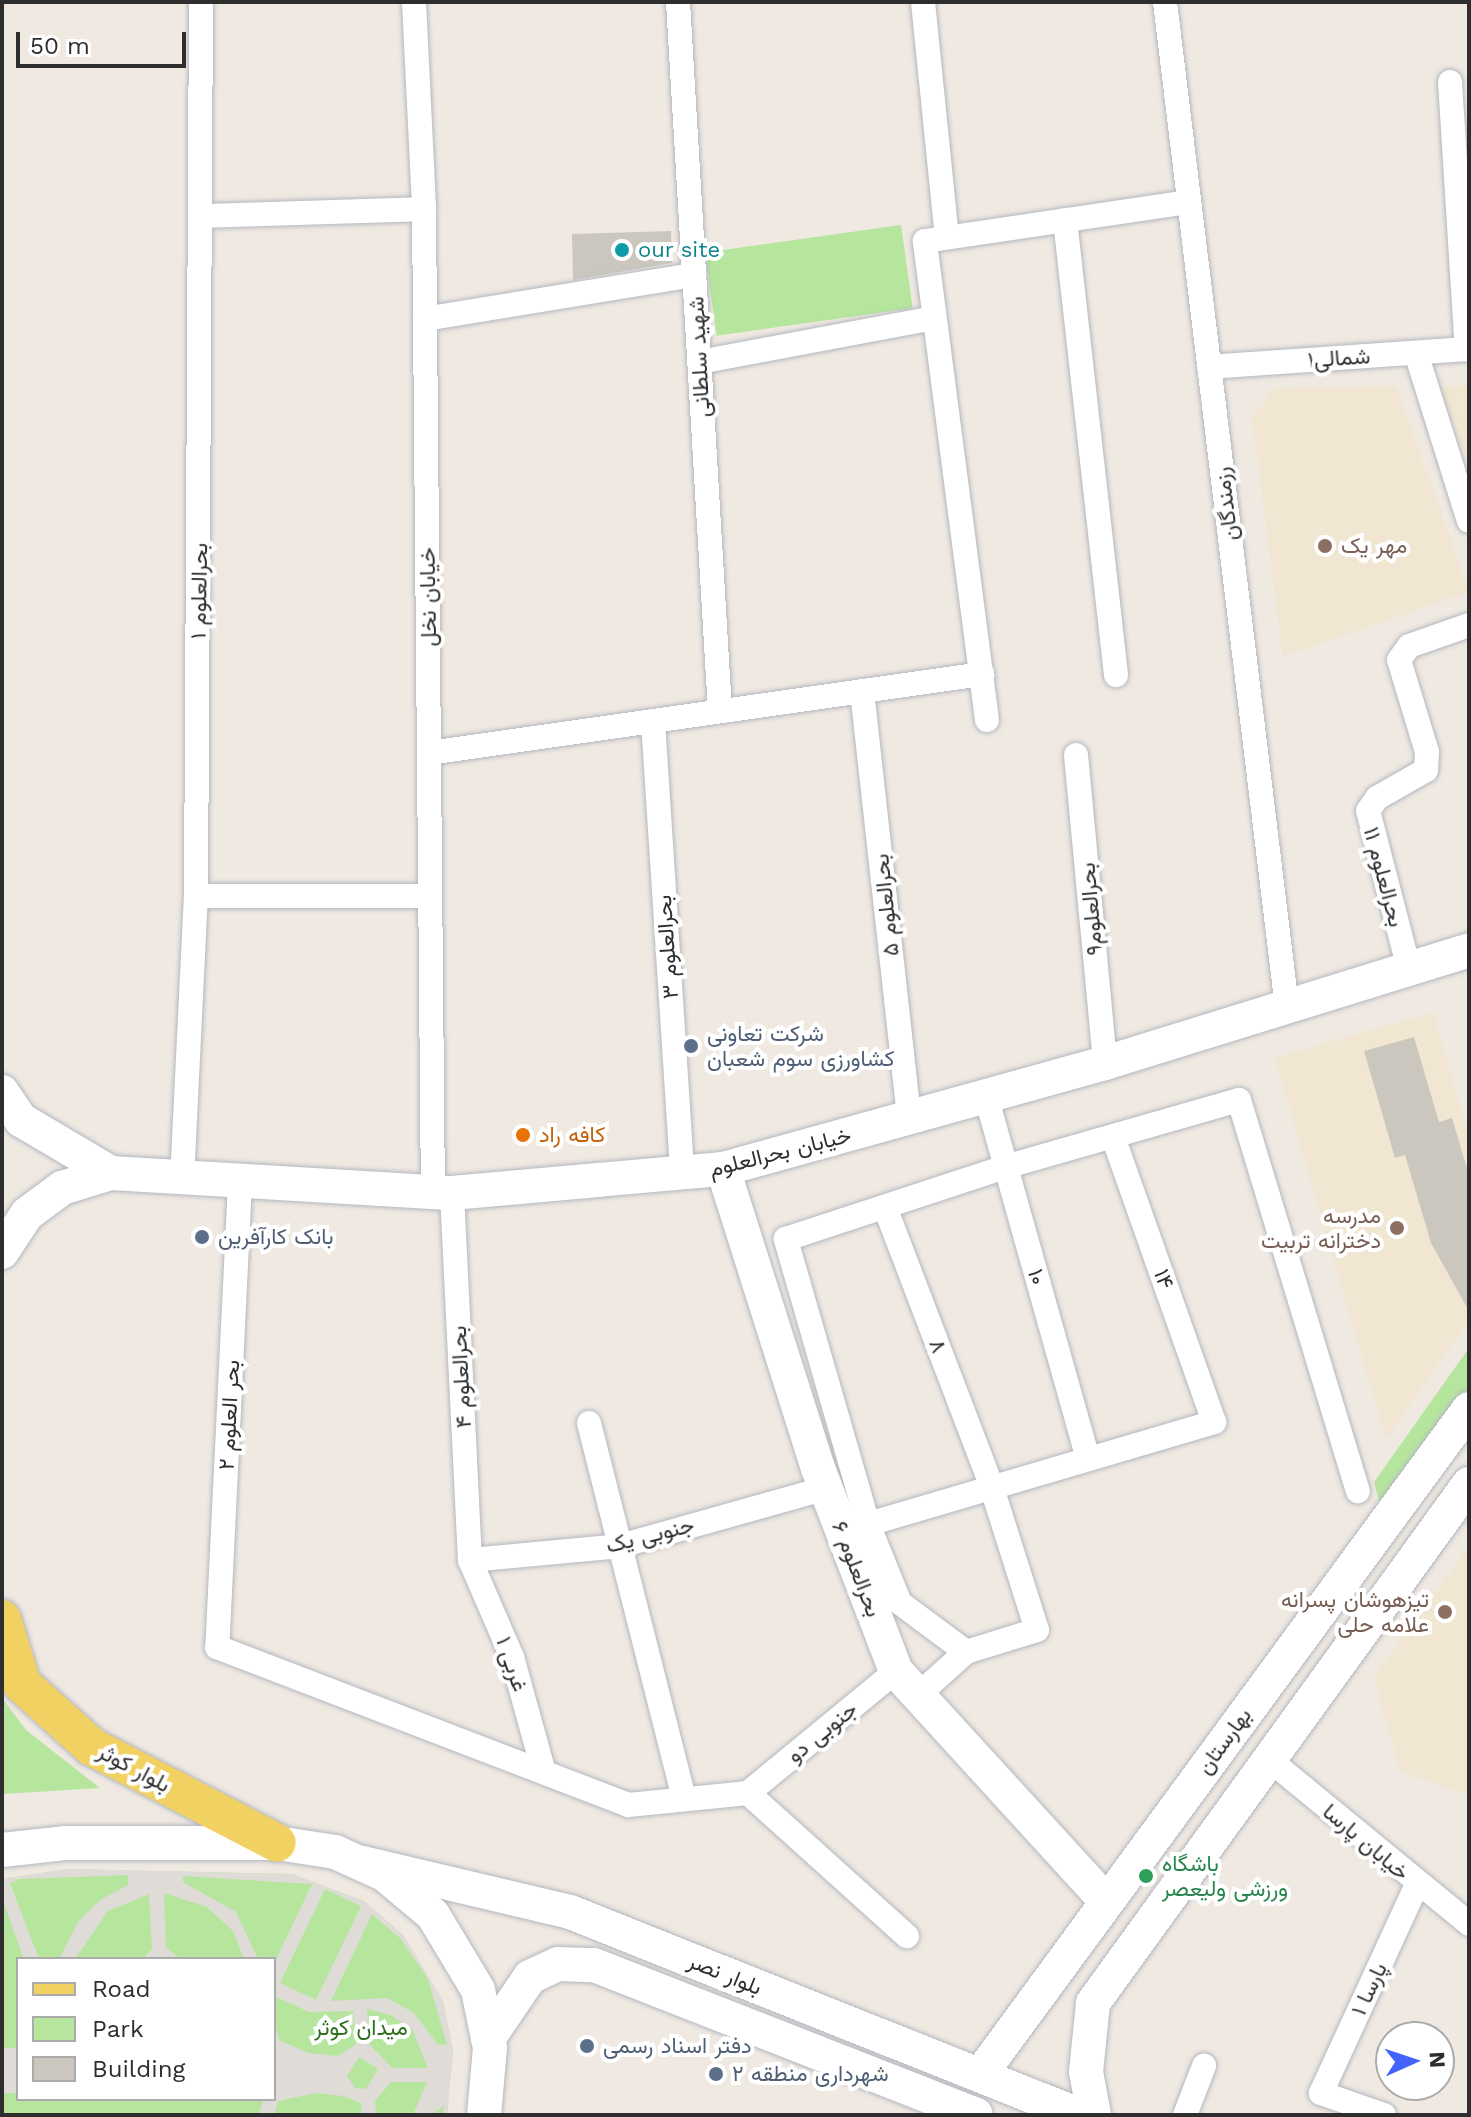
<!DOCTYPE html>
<html>
<head>
<meta charset="utf-8">
<style>
	body { margin:0 }
	#map { position:relative; width:1471px; height:2117px; overflow:hidden; background:#efe9e1; font-family:"Work Sans",Vazirmatn,sans-serif }
	div>[style] { position:absolute }
	.education>* { inset:0; background:#f0e6d1 }
	.green>* { inset:0; background:#b6e59e; transform-origin:0 0 }
	.plaza>* { inset:0; background:#dfdcd8; transform-origin:0 0 }
	.building>* { inset:0; background:#cbc7bf }
	.roads { filter:drop-shadow(0 0 2px #b4b7c1) drop-shadow(0 0 2px #b4b7c1) }
	.street>* { height:24px; margin:-12px; padding:0 12px; transform-origin:12px; border-radius:12px; background:#fff }
	.secondary>* { height:34px; margin:-17px; padding:0 17px; transform-origin:17px; border-radius:17px; background:#fff }
	.primary>* { height:38px; margin:-19px; padding:0 19px; transform-origin:19px; border-radius:19px; background:#f2d163 }
	.dots>* { width:22px; height:22px; translate:-50% -50%; box-sizing:border-box; border:4px solid #fff; border-radius:50% }
	span { translate:-50% -50%; white-space:nowrap; text-align:center; line-height:1.15; -webkit-text-stroke:8px #fff; paint-order:stroke }
	.culture-label { font-size:22px; color:#0d838f }
	.left { translate:0 -50%; text-align:left }
	.street-label { font-size:22px; color:#2e2e2e }
	.education-label { font-size:22px; color:#785e54 }
	.right { translate:-100% -50%; text-align:right }
	.service-label { font-size:22px; color:#4e5e75 }
	.food-label { font-size:22px; color:#c56008 }
	.leisure-label { font-size:22px; color:#27864d }
	.park-label { font-size:22px; color:#2c6e1b }
	.frame { position:absolute; inset:0; border:4px solid #2e2e2e; pointer-events:none }
	.legend { position:absolute; left:16px; top:1957px; width:260px; height:144px; box-sizing:border-box; background:#fff; border:2px solid #ababab; margin:0; padding:10px 14px; list-style:none; font-size:24px; color:#2e2e2e }
	.legend li { display:flex; align-items:center; gap:16px; height:40px }
	.legend b { width:40px; border:2px solid #ababab }
	.north { position:absolute; left:1375px; top:2021px; width:80px; height:80px; box-sizing:border-box; background:#fff; border:2px solid #ababab; border-radius:50%; rotate:87deg; font-size:22px; font-weight:700; line-height:32px; text-align:center; color:#2e2e2e }
	.north::after { content:''; display:block; margin:auto; width:28px; height:36px; background:#4264fb; clip-path:polygon(50% 0,100% 100%,50% 72%,0 100%) }
	.scale { position:absolute; left:16px; top:32px; width:170px; height:36px; box-sizing:border-box; border:4px solid #2e2e2e; border-top:0; padding-left:10px; font-size:24px; line-height:28px; white-space:nowrap; color:#2e2e2e; -webkit-text-stroke:6px #fff; paint-order:stroke }
</style>
</head>
<body>
<div id="map">
	<div class="education">
		<i style="clip-path:polygon(1469px 385px,1469px 466px,1440px 387px)"></i>
		<i style="clip-path:polygon(1396px 386px,1469px 592px,1283px 656px,1252px 417px,1275px 389px)"></i>
		<i style="clip-path:polygon(1433px 1012px,1469px 1136px,1469px 1320px,1386px 1439px,1275px 1058px)"></i>
		<i style="clip-path:polygon(1469px 1547px,1469px 1796px,1400px 1771px,1374px 1677px)"></i>
	</div>
	<div class="green">
		<i style="left:901px;top:225px;width:84px;height:198px;rotate:82deg"></i>
		<i style="clip-path:polygon(1469px 1348px,1469px 1408px,1384px 1520px,1374px 1482px)"></i>
		<i style="clip-path:polygon(2px 1698px,26px 1730px,100px 1788px,2px 1794px)"></i>
		<i style="clip-path:polygon(evenodd,68px 1869px,292px 1874px,364px 1901px,403px 1935px,443px 2001px,453px 2051px,447px 2115px,2px 2115px,2px 1879px,68px 1869px,18px 1959px,274px 1959px,274px 2099px,18px 2099px,18px 1959px)"></i>
	</div>
	<div class="plaza">
		<i style="clip-path:polygon(evenodd,68px 1869px,292px 1874px,364px 1901px,403px 1935px,443px 2001px,453px 2052px,447px 2115px,442px 2115px,444px 2106px,430px 2115px,413px 2115px,427px 2082px,391px 2082px,375px 2101px,376px 2115px,362px 2115px,361px 2103px,343px 2096px,316px 2093px,278px 2101px,274px 2115px,259px 2115px,263px 2101px,258px 2099px,274px 2099px,274px 2019px,279px 2040px,308px 2053px,338px 2056px,356px 2044px,353px 2011px,309px 2012px,274px 1996px,274px 1964px,312px 1884px,183px 1876px,183px 1882px,236px 1912px,258px 1959px,244px 1959px,233px 1931px,207px 1907px,164px 1893px,166px 1948px,181px 1959px,143px 1959px,152px 1949px,149px 1894px,108px 1911px,75px 1959px,59px 1959px,78px 1922px,100px 1900px,128px 1885px,128px 1875px,19px 1879px,10px 1883px,39px 1959px,24px 1959px,2px 1899px,2px 1879px,68px 1869px,325px 1889px,361px 1906px,316px 2000px,280px 1983px,325px 1889px,68px 1869px,372px 1914px,400px 1938px,428px 1979px,447px 2045px,437px 2044px,414px 2013px,387px 1998px,331px 2001px,372px 1914px,68px 1869px,367px 2009px,391px 2015px,412px 2029px,428px 2068px,392px 2068px,369px 2044px,367px 2009px,68px 1869px,359px 2057px,378px 2069px,366px 2089px,355px 2088px,347px 2076px,359px 2057px)"></i>
		<i style="left:18px;top:2048px;width:45px;height:17px;rotate:90deg"></i>
	</div>
	<div class="building">
		<i style="clip-path:polygon(671px 231px,672px 263px,573px 280px,572px 234px)"></i>
		<i style="clip-path:polygon(1414px 1037px,1439px 1122px,1452px 1118px,1469px 1175px,1469px 1311px,1431px 1243px,1405px 1155px,1395px 1158px,1364px 1051px)"></i>
	</div>
	<div class="roads">
		<div class="street">
			<i style="left:414px;top:2px;width:207px;rotate:87.2deg"></i>
			<i style="left:424px;top:209px;width:983px;rotate:89.48deg"></i>
			<i style="left:678px;top:2px;width:710px;rotate:86.61deg"></i>
			<i style="left:923px;top:2px;width:236px;rotate:84.2deg"></i>
			<i style="left:1165px;top:2px;width:1012px;rotate:83.08deg"></i>
			<i style="left:1450px;top:82px;width:268px;rotate:86.4deg"></i>
			<i style="left:203px;top:216px;width:221px;rotate:-1.8deg"></i>
			<i style="left:1065px;top:220px;width:458px;rotate:83.6deg"></i>
			<i style="left:425px;top:319px;width:273px;rotate:-9.3deg"></i>
			<i style="left:1416px;top:353px;width:176px;rotate:72.5deg"></i>
			<i style="left:699px;top:362px;width:238px;rotate:-10.6deg"></i>
			<i style="left:1209px;top:367px;width:261px;rotate:-4deg"></i>
			<i style="left:862px;top:691px;width:431px;rotate:83.7deg"></i>
			<i style="left:987px;top:720px;width:483px;rotate:-97.4deg"></i>
			<i style="left:925px;top:241px;width:267px;rotate:-8.4deg"></i>
			<i style="left:653px;top:721px;width:454px;rotate:86.3deg"></i>
			<i style="left:429px;top:753px;width:559px;rotate:-8.13deg"></i>
			<i style="left:1076px;top:755px;width:309px;rotate:84.6deg"></i>
			<i style="left:196px;top:896px;width:234px"></i>
			<i style="left:1409px;top:969px;width:163px;rotate:-104.5deg"></i>
			<i style="left:1368px;top:811px;width:16px;rotate:-55deg"></i>
			<i style="left:1377px;top:798px;width:56px;rotate:-29.7deg"></i>
			<i style="left:1426px;top:770px;width:18px;rotate:-87deg"></i>
			<i style="left:1427px;top:752px;width:96px;rotate:-106.9deg"></i>
			<i style="left:1399px;top:660px;width:17px;rotate:-54deg"></i>
			<i style="left:1409px;top:646px;width:64px;rotate:-19.3deg"></i>
			<i style="left:986px;top:1096px;width:376px;rotate:74.3deg"></i>
			<i style="left:182px;top:1180px;width:284px;rotate:-87.2deg"></i>
			<i style="left:196px;top:896px;width:894px;rotate:-89.68deg"></i>
			<i style="left:240px;top:1183px;width:465px;rotate:92.8deg"></i>
			<i style="left:217px;top:1647px;width:440px;rotate:21deg"></i>
			<i style="left:628px;top:1805px;width:121px;rotate:-5.7deg"></i>
			<i style="left:748px;top:1793px;width:214px;rotate:42deg"></i>
			<i style="left:452px;top:1193px;width:367px;rotate:87.2deg"></i>
			<i style="left:470px;top:1560px;width:106px;rotate:66.6deg"></i>
			<i style="left:512px;top:1657px;width:119px;rotate:74.5deg"></i>
			<i style="left:885px;top:1207px;width:298px;rotate:69.1deg"></i>
			<i style="left:991px;top:1485px;width:152px;rotate:72.4deg"></i>
			<i style="left:1037px;top:1630px;width:74px;rotate:162.8deg"></i>
			<i style="left:589px;top:1423px;width:388px;rotate:75.8deg"></i>
			<i style="left:868px;top:1524px;width:361px;rotate:-16.4deg"></i>
			<i style="left:1214px;top:1422px;width:302px;rotate:-109.5deg"></i>
			<i style="left:470px;top:1560px;width:151px;rotate:-5.3deg"></i>
			<i style="left:620px;top:1546px;width:214px;rotate:-15.7deg"></i>
			<i style="left:918px;top:1695px;width:64px;rotate:-41.9deg"></i>
			<i style="left:966px;top:1652px;width:82px;rotate:-143.4deg"></i>
			<i style="left:900px;top:1603px;width:85px;rotate:-112.1deg"></i>
			<i style="left:868px;top:1524px;width:297px;rotate:-106.1deg"></i>
			<i style="left:786px;top:1239px;width:231px;rotate:-18.2deg"></i>
			<i style="left:1005px;top:1167px;width:243px;rotate:-16deg"></i>
			<i style="left:1239px;top:1100px;width:409px;rotate:73.1deg"></i>
			<i style="left:1266px;top:1757px;width:263px;rotate:39.4deg"></i>
			<i style="left:748px;top:1793px;width:192px;rotate:-39.5deg"></i>
			<i style="left:1185px;top:2115px;width:53px;rotate:-68.8deg"></i>
			<i style="left:1384px;top:2115px;width:67px;rotate:-160.8deg"></i>
			<i style="left:1321px;top:2093px;width:230px;rotate:-65.3deg"></i>
		</div>
		<div class="secondary">
			<i style="left:2px;top:1092px;width:34px;rotate:56deg"></i>
			<i style="left:21px;top:1120px;width:104px;rotate:30.5deg"></i>
			<i style="left:723px;top:1169px;width:314px;rotate:72.4deg"></i>
			<i style="left:818px;top:1468px;width:217px;rotate:69deg"></i>
			<i style="left:896px;top:1671px;width:311px;rotate:47.6deg"></i>
			<i style="left:2px;top:1252px;width:45px;rotate:-56.7deg"></i>
			<i style="left:27px;top:1214px;width:44px;rotate:-36.6deg"></i>
			<i style="left:62px;top:1188px;width:51px;rotate:-17deg"></i>
			<i style="left:111px;top:1173px;width:342px;rotate:3.4deg"></i>
			<i style="left:452px;top:1193px;width:272px;rotate:-5.1deg"></i>
			<i style="left:723px;top:1169px;width:396px;rotate:-15.5deg"></i>
			<i style="left:1105px;top:1063px;width:381px;rotate:-17.2deg"></i>
			<i style="left:2px;top:1850px;width:63px;rotate:-6.3deg"></i>
			<i style="left:65px;top:1843px;width:212px"></i>
			<i style="left:277px;top:1843px;width:59px;rotate:8.8deg"></i>
			<i style="left:335px;top:1852px;width:54px;rotate:24.2deg"></i>
			<i style="left:384px;top:1874px;width:64px;rotate:39.9deg"></i>
			<i style="left:433px;top:1915px;width:87px;rotate:59deg"></i>
			<i style="left:478px;top:1990px;width:59px;rotate:78.3deg"></i>
			<i style="left:490px;top:2048px;width:67px;rotate:95.1deg"></i>
			<i style="left:363px;top:1863px;width:213px;rotate:13.3deg"></i>
			<i style="left:570px;top:1912px;width:548px;rotate:21.74deg"></i>
			<i style="left:488px;top:2039px;width:75px;rotate:-55.9deg"></i>
			<i style="left:530px;top:1977px;width:31px;rotate:-25deg"></i>
			<i style="left:558px;top:1964px;width:36px;rotate:2deg"></i>
			<i style="left:594px;top:1965px;width:410px;rotate:21.4deg"></i>
			<i style="left:980px;top:2075px;width:826px;rotate:-53.71deg"></i>
			<i style="left:1094px;top:2115px;width:44px;rotate:-100.5deg"></i>
			<i style="left:1086px;top:2072px;width:69px;rotate:-84.2deg"></i>
			<i style="left:1093px;top:2003px;width:641px;rotate:-54.08deg"></i>
		</div>
		<div class="primary">
			<i style="left:2px;top:1619px;width:68px;rotate:72.9deg"></i>
			<i style="left:22px;top:1684px;width:94px;rotate:42deg"></i>
			<i style="left:92px;top:1747px;width:208px;rotate:27.4deg"></i>
		</div>
	</div>
	<div class="dots">
		<i style="left:622px;top:250px;background:#0f9aa8"></i>
		<i style="left:1325px;top:546px;background:#8d6e63"></i>
		<i style="left:691px;top:1046px;background:#5c6f8a"></i>
		<i style="left:523px;top:1135px;background:#e8710a"></i>
		<i style="left:1397px;top:1228px;background:#8d6e63"></i>
		<i style="left:202px;top:1237px;background:#5c6f8a"></i>
		<i style="left:1445px;top:1612px;background:#8d6e63"></i>
		<i style="left:1146px;top:1876px;background:#2e9e5b"></i>
		<i style="left:587px;top:2046px;background:#5c6f8a"></i>
		<i style="left:716px;top:2074px;background:#5c6f8a"></i>
	</div>
	<div class="culture-label">
		<span class="left" style="left:638px;top:250px">our site</span>
	</div>
	<div class="street-label">
		<span style="left:699px;top:357px;rotate:-93deg">شهید سلطانی</span>
		<span style="left:1339px;top:358px;rotate:-4deg">شمالی۱</span>
		<span style="left:1226px;top:504px;rotate:-97deg">رزمندگان</span>
		<span style="left:199px;top:591px;rotate:-89deg">بحرالعلوم ۱</span>
		<span style="left:428px;top:597px;rotate:-91deg">خیابان نخل</span>
		<span style="left:1384px;top:877px;rotate:75deg">بحرالعلوم ۱۱</span>
		<span style="left:886px;top:905px;rotate:-96deg">بحرالعلوم ۵</span>
		<span style="left:1091px;top:909px;rotate:-95deg">بحرالعلوم۹</span>
		<span style="left:667px;top:947px;rotate:-94deg">بحرالعلوم ۳</span>
		<span style="left:780px;top:1152px;rotate:-14deg">خیابان بحرالعلوم</span>
		<span style="left:1037px;top:1277px;rotate:74deg">۱۰</span>
		<span style="left:1164px;top:1279px;rotate:70deg">۱۴</span>
		<span style="left:938px;top:1346px;rotate:69deg">۸</span>
		<span style="left:461px;top:1377px;rotate:-93deg">بحرالعلوم ۴</span>
		<span style="left:229px;top:1415px;rotate:-87deg">بحر العلوم ۲</span>
		<span style="left:650px;top:1535px;rotate:-14deg">جنوبی یک</span>
		<span style="left:857px;top:1569px;rotate:69deg">بحرالعلوم ۶</span>
		<span style="left:512px;top:1664px;rotate:71deg">غربی ۱</span>
		<span style="left:822px;top:1732px;rotate:-39deg">جنوبی دو</span>
		<span style="left:1224px;top:1741px;rotate:-54deg">بهارستان</span>
		<span style="left:134px;top:1768px;rotate:28deg">بلوار کوثر</span>
		<span style="left:1366px;top:1842px;rotate:40deg">خیابان پارسا</span>
		<span style="left:725px;top:1974px;rotate:22deg">بلوار نصر</span>
		<span style="left:1369px;top:1989px;rotate:-65deg">پارسا ۱</span>
	</div>
	<div class="education-label">
		<span class="left" style="left:1341px;top:546px">مهر یک</span>
		<span class="right" style="left:1381px;top:1228px">مدرسه<br>دخترانه تربیت</span>
		<span class="right" style="left:1429px;top:1612px">تیزهوشان پسرانه<br>علامه حلی</span>
	</div>
	<div class="service-label">
		<span class="left" style="left:707px;top:1046px">شرکت تعاونی<br>کشاورزی سوم شعبان</span>
		<span class="left" style="left:218px;top:1237px">بانک کارآفرین</span>
		<span class="left" style="left:603px;top:2046px">دفتر اسناد رسمی</span>
		<span class="left" style="left:732px;top:2074px">شهرداری منطقه ۲</span>
	</div>
	<div class="food-label">
		<span class="left" style="left:539px;top:1135px">کافه راد</span>
	</div>
	<div class="leisure-label">
		<span class="left" style="left:1162px;top:1876px">باشگاه<br>ورزشی ولیعصر</span>
	</div>
	<div class="park-label">
		<span style="left:361px;top:2028px">میدان کوثر</span>
	</div>
	<div class="frame"></div>
	<ul class="legend">
	<li><b style="height:10px;background:#f2d163"></b>Road</li>
	<li><b style="height:22px;background:#b6e59e"></b>Park</li>
	<li><b style="height:22px;background:#cbc7bf"></b>Building</li>
	</ul>
	<div class="north">N</div>
	<div class="scale">50 m</div>
</div>
</body>
</html>
